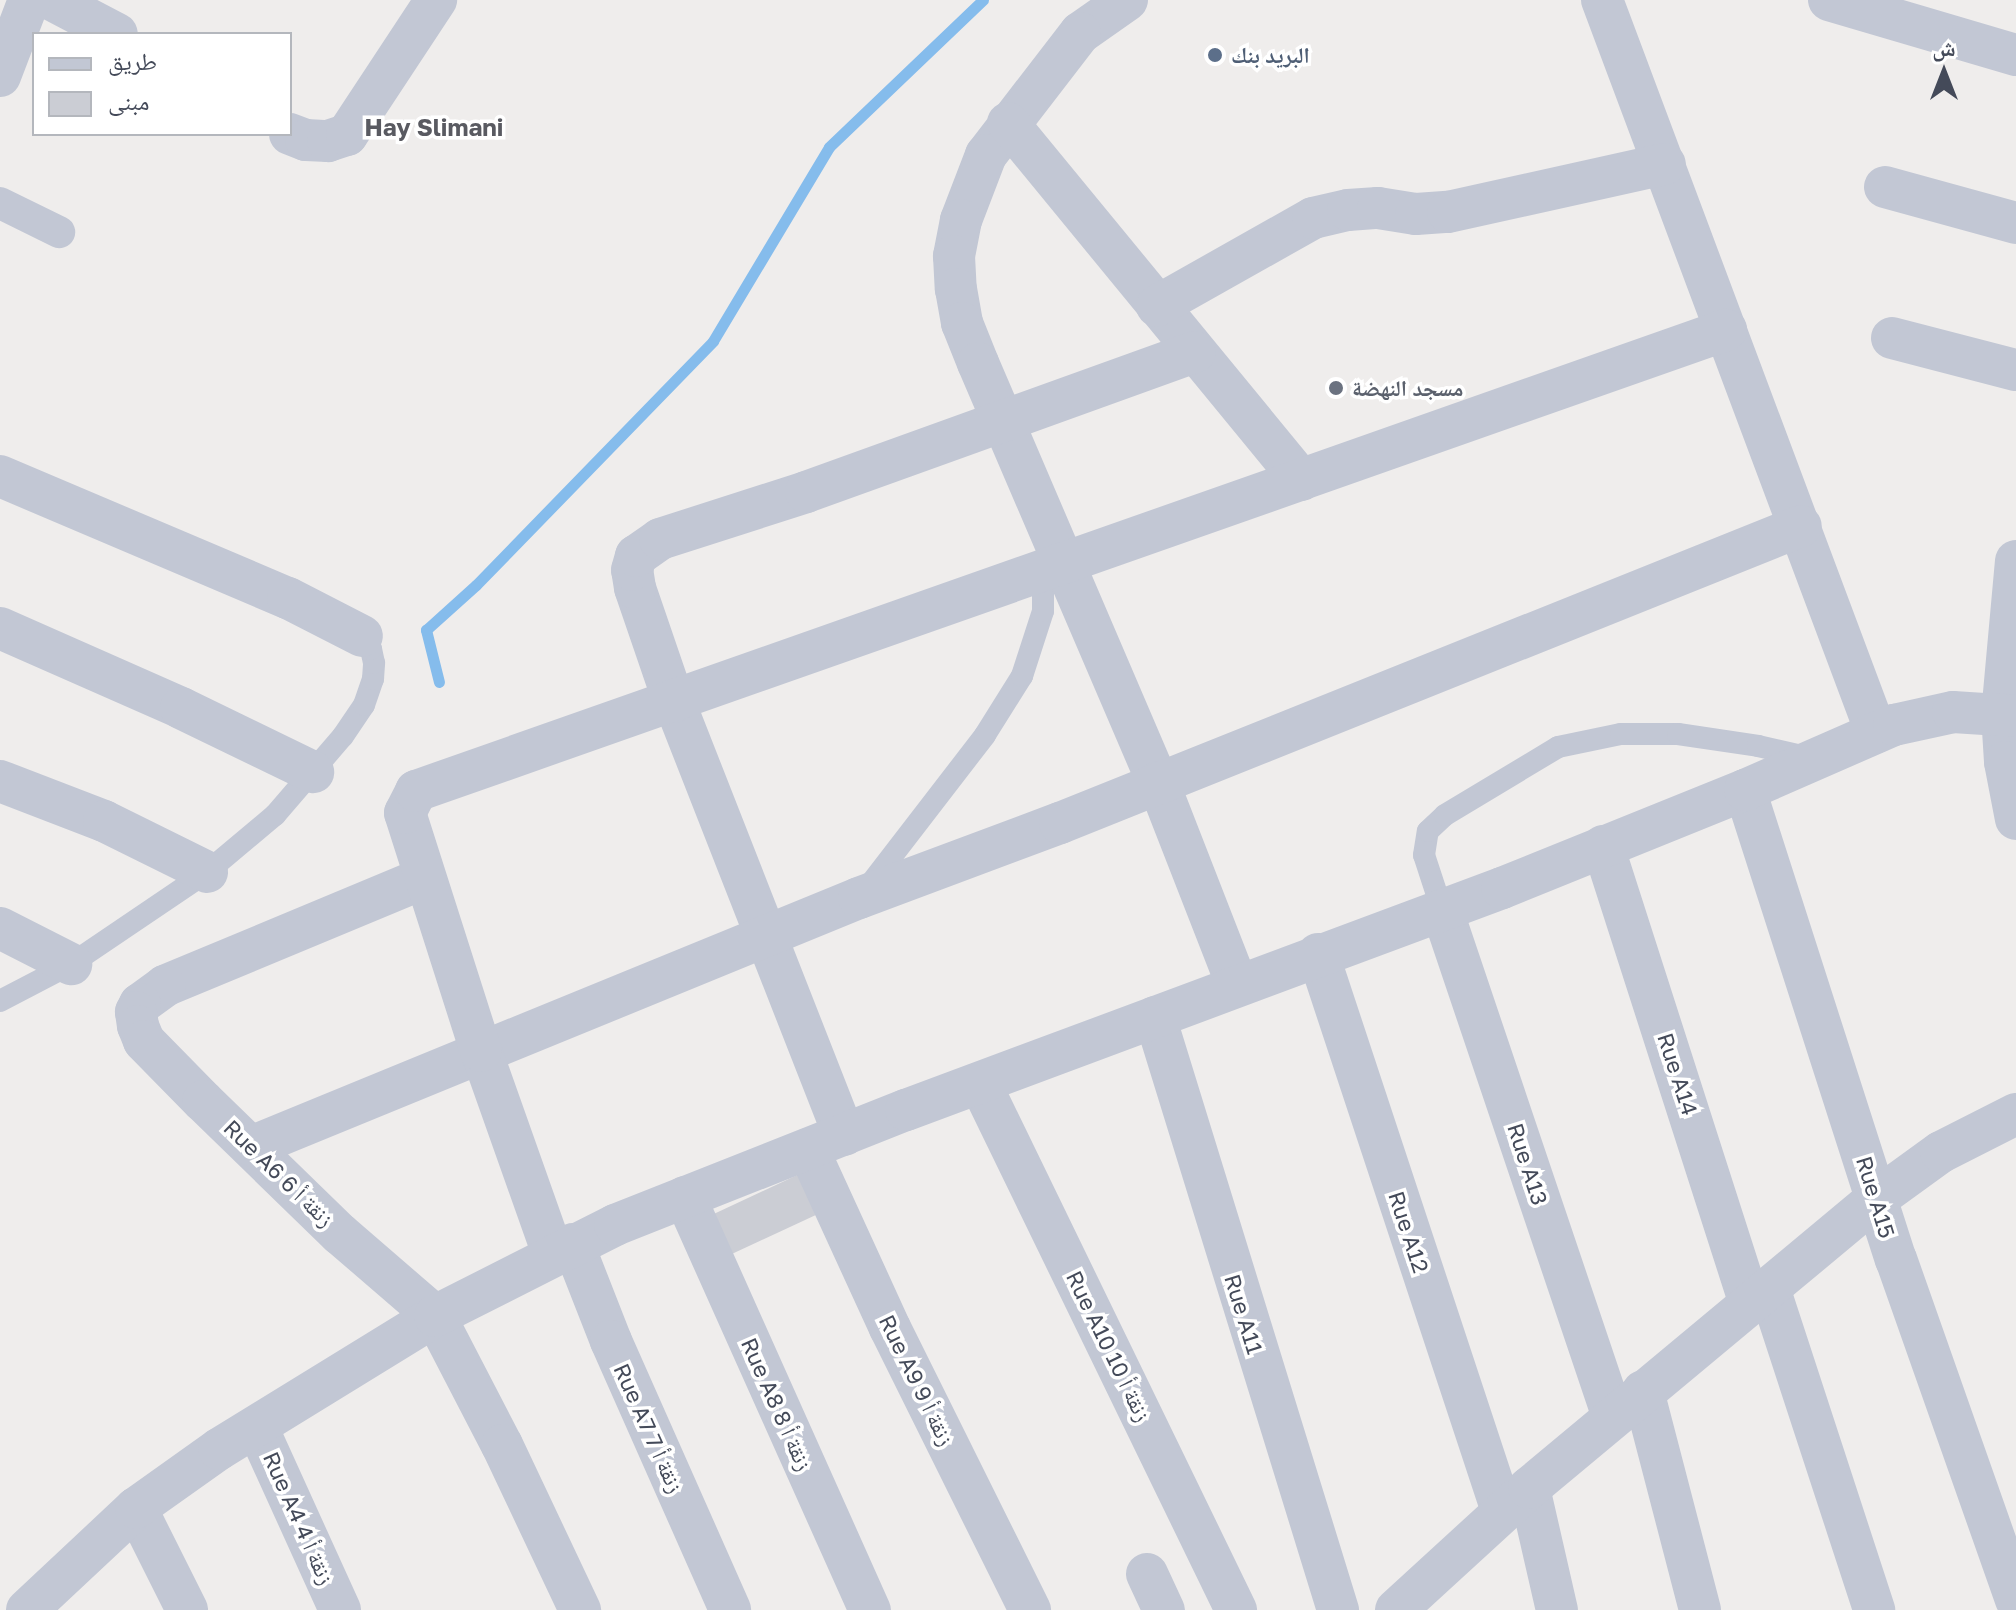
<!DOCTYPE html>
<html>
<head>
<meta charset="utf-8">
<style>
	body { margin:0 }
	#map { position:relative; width:2016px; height:1610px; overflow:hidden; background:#efedec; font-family:"Golos Text","Noto Naskh Arabic",sans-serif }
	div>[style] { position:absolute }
	.stream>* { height:11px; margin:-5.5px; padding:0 5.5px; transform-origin:5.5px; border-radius:5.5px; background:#85bcec }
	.building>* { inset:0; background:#cbcdd4; transform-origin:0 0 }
	.service>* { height:22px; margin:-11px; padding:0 11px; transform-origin:11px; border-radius:11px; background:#c2c7d4 }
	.pedestrian>* { height:32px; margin:-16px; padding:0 16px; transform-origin:16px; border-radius:16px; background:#c2c7d4 }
	.minor>* { height:42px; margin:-21px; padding:0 21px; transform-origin:21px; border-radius:21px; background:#c2c7d4 }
	.dots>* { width:22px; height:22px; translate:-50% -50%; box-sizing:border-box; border:4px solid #fff; border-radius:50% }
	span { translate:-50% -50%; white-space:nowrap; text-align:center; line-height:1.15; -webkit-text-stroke:7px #fff; paint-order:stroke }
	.service-label { font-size:22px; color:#4e5e75; font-weight:700 }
	.left { translate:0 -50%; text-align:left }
	.worship-label { font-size:22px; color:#5b616d; font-weight:700 }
	.street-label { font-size:22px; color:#444a59 }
	.neighbourhood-label { font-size:24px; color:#595a61; font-weight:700 }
	.legend { position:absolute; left:32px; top:32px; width:260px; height:104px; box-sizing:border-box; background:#fff; border:2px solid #b4b7bd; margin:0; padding:10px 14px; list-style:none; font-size:24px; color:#444a59 }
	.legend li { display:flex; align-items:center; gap:16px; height:40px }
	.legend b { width:40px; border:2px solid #b4b7bd }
	.north { position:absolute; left:1904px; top:32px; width:80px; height:80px; -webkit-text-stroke:6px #fff; paint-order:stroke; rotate:0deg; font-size:22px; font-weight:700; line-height:32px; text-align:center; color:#444a59 }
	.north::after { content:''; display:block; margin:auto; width:28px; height:36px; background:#444a59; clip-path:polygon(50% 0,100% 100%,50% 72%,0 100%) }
</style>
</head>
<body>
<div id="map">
	<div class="stream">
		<i style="left:439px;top:682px;width:54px;rotate:-104deg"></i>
		<i style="left:426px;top:630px;width:67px;rotate:-42deg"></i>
		<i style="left:476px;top:585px;width:340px;rotate:-45.8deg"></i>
		<i style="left:713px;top:341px;width:226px;rotate:-59.1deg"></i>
		<i style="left:829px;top:147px;width:213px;rotate:-43.7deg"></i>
	</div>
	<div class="building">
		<i style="left:808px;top:1170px;width:44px;height:104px;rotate:65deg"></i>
	</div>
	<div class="service">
		<i style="left:865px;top:891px;width:197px;rotate:-52.4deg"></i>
		<i style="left:985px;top:735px;width:70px;rotate:-57.9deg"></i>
		<i style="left:1022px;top:676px;width:68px;rotate:-72.1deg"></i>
		<i style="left:1043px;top:611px;width:39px;rotate:-90deg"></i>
		<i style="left:1442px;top:910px;width:58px;rotate:-108.1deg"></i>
		<i style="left:1424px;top:855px;width:24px;rotate:-81deg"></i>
		<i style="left:1428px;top:831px;width:23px;rotate:-43deg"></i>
		<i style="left:1445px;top:815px;width:132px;rotate:-31deg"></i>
		<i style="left:1558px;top:747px;width:64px;rotate:-11.7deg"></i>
		<i style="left:1621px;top:734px;width:57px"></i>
		<i style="left:1678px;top:734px;width:81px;rotate:8.5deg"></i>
		<i style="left:1758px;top:746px;width:54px;rotate:12.8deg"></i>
		<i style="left:0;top:1001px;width:80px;rotate:-27.5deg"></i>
		<i style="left:71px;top:964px;width:164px;rotate:-34.1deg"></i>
		<i style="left:207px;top:872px;width:89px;rotate:-40deg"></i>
		<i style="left:275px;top:815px;width:104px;rotate:-49.3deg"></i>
		<i style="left:343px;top:736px;width:37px;rotate:-56deg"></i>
		<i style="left:364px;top:705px;width:28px;rotate:-71deg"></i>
		<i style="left:373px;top:679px;width:16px;rotate:-86deg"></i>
		<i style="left:374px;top:663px;width:14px;rotate:-102deg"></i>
		<i style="left:371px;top:649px;width:16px;rotate:-125deg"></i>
	</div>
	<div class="pedestrian">
		<i style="left:0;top:203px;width:66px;rotate:26.2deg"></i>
	</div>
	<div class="minor">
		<i style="left:52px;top:0;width:73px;rotate:27.6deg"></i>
		<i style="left:1127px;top:0;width:57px;rotate:144.9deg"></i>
		<i style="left:1080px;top:33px;width:154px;rotate:127.6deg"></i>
		<i style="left:986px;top:155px;width:70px;rotate:111deg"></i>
		<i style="left:961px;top:220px;width:37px;rotate:101deg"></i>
		<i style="left:954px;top:256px;width:33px;rotate:87deg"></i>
		<i style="left:956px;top:289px;width:35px;rotate:80deg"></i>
		<i style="left:962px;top:323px;width:43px;rotate:68.2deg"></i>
		<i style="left:978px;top:363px;width:456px;rotate:66.8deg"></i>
		<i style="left:1158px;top:782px;width:218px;rotate:68.7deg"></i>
		<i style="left:1602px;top:0;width:782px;rotate:69.48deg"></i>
		<i style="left:1829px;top:0;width:195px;rotate:16.4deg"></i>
		<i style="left:0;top:76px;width:81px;rotate:-69.1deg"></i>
		<i style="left:1008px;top:123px;width:462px;rotate:50.6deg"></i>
		<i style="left:290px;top:134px;width:17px;rotate:21deg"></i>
		<i style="left:306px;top:140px;width:22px;rotate:3deg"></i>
		<i style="left:328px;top:141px;width:20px;rotate:-18deg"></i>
		<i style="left:347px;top:135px;width:162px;rotate:-56.6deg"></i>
		<i style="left:1885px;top:187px;width:136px;rotate:15.4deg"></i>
		<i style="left:1157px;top:306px;width:179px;rotate:-29.4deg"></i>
		<i style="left:1313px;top:218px;width:36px;rotate:-13deg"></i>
		<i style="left:1348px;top:210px;width:30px;rotate:-4deg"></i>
		<i style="left:1378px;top:208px;width:38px;rotate:9deg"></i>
		<i style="left:1416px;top:214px;width:32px;rotate:-4deg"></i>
		<i style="left:1448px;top:212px;width:222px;rotate:-12.5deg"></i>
		<i style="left:1892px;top:338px;width:128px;rotate:14.5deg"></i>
		<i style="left:0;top:476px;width:313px;rotate:23deg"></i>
		<i style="left:288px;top:598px;width:83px;rotate:27.2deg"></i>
		<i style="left:2016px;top:561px;width:154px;rotate:95.2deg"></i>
		<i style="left:2002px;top:714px;width:48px;rotate:86.4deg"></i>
		<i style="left:2005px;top:762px;width:58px;rotate:79.1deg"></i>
		<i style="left:0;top:628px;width:198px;rotate:23.8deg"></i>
		<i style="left:181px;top:708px;width:147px;rotate:25.9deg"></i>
		<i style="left:0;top:781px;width:111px;rotate:21deg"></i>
		<i style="left:104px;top:821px;width:115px;rotate:26.3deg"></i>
		<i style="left:1745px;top:790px;width:493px;rotate:72.2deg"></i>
		<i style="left:1896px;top:1259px;width:361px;rotate:70.6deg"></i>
		<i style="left:1603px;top:846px;width:481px;rotate:72.2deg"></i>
		<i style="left:424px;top:878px;width:281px;rotate:157.4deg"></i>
		<i style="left:165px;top:986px;width:31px;rotate:144deg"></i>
		<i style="left:140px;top:1004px;width:9px;rotate:117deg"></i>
		<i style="left:136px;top:1012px;width:14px;rotate:82deg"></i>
		<i style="left:138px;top:1026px;width:16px;rotate:68deg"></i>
		<i style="left:144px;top:1041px;width:84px;rotate:45.5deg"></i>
		<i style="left:203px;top:1101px;width:191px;rotate:44.2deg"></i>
		<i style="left:340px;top:1234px;width:125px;rotate:40.8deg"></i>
		<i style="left:435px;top:1316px;width:145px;rotate:62.6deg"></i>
		<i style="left:502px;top:1445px;width:183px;rotate:64.7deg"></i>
		<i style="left:1442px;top:910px;width:535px;rotate:71.36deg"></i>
		<i style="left:0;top:928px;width:80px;rotate:26.9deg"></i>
		<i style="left:1318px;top:954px;width:587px;rotate:71.72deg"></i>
		<i style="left:1155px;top:1017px;width:621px;rotate:72.85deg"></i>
		<i style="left:980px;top:1083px;width:586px;rotate:64.09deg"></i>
		<i style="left:844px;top:1135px;width:465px;rotate:-111.4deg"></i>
		<i style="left:674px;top:702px;width:120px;rotate:-108.9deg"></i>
		<i style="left:635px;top:588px;width:18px;rotate:-99deg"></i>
		<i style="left:632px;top:570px;width:15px;rotate:-74deg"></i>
		<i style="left:636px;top:556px;width:29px;rotate:-35deg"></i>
		<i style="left:660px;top:539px;width:153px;rotate:-17.8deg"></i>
		<i style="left:806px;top:492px;width:413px;rotate:-19.8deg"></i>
		<i style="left:253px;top:1146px;width:655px;rotate:-22.26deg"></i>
		<i style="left:859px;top:898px;width:215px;rotate:-20.5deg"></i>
		<i style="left:1060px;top:823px;width:798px;rotate:-21.84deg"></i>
		<i style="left:808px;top:1149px;width:197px;rotate:65.4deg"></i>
		<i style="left:890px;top:1328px;width:315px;rotate:63.6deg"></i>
		<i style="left:685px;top:1197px;width:453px;rotate:65.9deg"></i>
		<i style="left:573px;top:1244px;width:104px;rotate:68.6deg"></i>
		<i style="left:611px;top:1341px;width:294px;rotate:66.1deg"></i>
		<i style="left:553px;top:1254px;width:215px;rotate:-109.5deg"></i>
		<i style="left:481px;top:1051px;width:250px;rotate:-107.7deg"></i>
		<i style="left:405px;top:813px;width:25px;rotate:-63deg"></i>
		<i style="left:416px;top:791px;width:1389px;rotate:-19.39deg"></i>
		<i style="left:1769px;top:1288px;width:339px;rotate:71.9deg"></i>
		<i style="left:1643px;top:1391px;width:226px;rotate:75.4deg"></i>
		<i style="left:257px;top:1427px;width:201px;rotate:65.6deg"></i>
		<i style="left:1529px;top:1488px;width:125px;rotate:77.1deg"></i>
		<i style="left:136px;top:1508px;width:114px;rotate:63.4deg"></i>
		<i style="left:1147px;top:1574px;width:40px;rotate:65deg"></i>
		<i style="left:27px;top:1610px;width:149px;rotate:-43.1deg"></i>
		<i style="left:136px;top:1508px;width:102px;rotate:-35.4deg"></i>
		<i style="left:219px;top:1449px;width:254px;rotate:-31.6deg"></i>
		<i style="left:435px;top:1316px;width:202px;rotate:-26.8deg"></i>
		<i style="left:615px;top:1225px;width:313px;rotate:-21.6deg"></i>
		<i style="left:906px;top:1110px;width:636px;rotate:-20.43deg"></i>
		<i style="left:1502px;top:888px;width:262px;rotate:-22deg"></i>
		<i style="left:1745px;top:790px;width:163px;rotate:-23.6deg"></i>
		<i style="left:1894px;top:725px;width:60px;rotate:-12.4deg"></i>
		<i style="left:1953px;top:712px;width:63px;rotate:3.6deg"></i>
		<i style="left:1396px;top:1610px;width:180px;rotate:-42.5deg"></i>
		<i style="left:1529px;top:1488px;width:452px;rotate:-39.8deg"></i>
		<i style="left:1876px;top:1199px;width:80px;rotate:-35.9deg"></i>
		<i style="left:1941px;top:1152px;width:84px;rotate:-26.9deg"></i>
	</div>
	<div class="dots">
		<i style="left:1215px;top:55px;background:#5c6f8a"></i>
		<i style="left:1336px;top:388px;background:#6b7280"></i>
	</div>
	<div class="service-label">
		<span class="left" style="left:1231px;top:55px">البريد بنك</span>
	</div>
	<div class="worship-label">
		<span class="left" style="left:1352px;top:388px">مسجد النهضة</span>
	</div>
	<div class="street-label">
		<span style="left:1678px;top:1074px;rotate:72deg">Rue A14</span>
		<span style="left:1528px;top:1164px;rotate:72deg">Rue A13</span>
		<span style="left:279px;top:1173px;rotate:44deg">Rue A6 زنقة أ 6</span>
		<span style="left:1876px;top:1197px;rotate:73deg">Rue A15</span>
		<span style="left:1409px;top:1232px;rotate:72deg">Rue A12</span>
		<span style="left:1244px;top:1314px;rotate:73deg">Rue A11</span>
		<span style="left:1109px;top:1346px;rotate:64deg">Rue A10 زنقة أ 10</span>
		<span style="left:917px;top:1380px;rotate:64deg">Rue A9 زنقة أ 9</span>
		<span style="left:777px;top:1404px;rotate:66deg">Rue A8 زنقة أ 8</span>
		<span style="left:649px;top:1428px;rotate:66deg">Rue A7 زنقة أ 7</span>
		<span style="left:299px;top:1518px;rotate:66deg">Rue A4 زنقة أ 4</span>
	</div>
	<div class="neighbourhood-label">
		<span style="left:434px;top:127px">Hay Slimani</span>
	</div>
	<ul class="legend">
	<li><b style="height:10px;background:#c2c7d4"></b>طريق</li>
	<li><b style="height:22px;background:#cbcdd4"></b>مبنى</li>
	</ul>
	<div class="north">ش</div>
</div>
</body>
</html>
